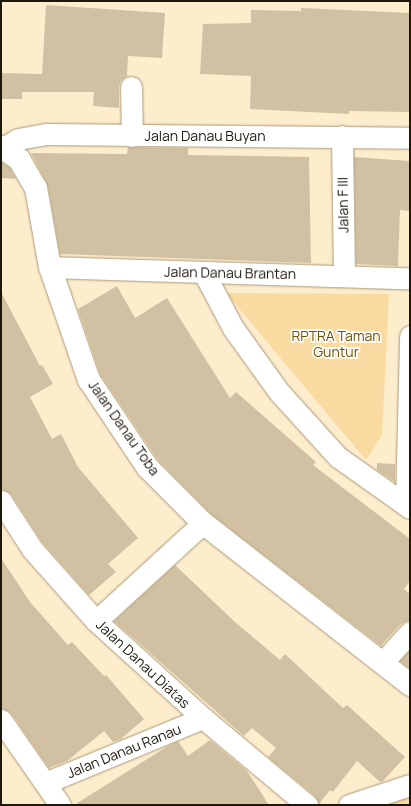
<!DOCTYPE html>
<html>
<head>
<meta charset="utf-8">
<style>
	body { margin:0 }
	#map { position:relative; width:411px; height:806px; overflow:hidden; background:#feedcd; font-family:Manrope,sans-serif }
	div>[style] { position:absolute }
	.green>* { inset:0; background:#f9daa0 }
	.building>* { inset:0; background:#d1c1a2 }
	.roads { filter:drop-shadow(0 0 1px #a9997b) drop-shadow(0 0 1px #a9997b) }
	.minor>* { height:21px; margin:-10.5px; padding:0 10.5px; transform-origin:10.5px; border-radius:10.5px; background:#fff }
	.tertiary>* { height:22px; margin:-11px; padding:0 11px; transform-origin:11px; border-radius:11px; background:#fff }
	span { translate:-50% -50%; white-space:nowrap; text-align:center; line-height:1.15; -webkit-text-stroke:3.5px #fff; paint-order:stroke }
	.street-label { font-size:14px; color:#1e180c }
	.park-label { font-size:14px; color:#6f5102 }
	.frame { position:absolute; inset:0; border:2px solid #1e180c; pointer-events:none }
</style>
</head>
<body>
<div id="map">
	<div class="green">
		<i style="clip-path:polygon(226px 293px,389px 294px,382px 435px,366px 460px)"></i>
		<i style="clip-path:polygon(410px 789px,410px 805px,361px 805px)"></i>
	</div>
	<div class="building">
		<i style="clip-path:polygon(46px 5px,165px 13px,162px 58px,128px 56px,127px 76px,121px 81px,119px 87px,119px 108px,93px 106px,94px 92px,22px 92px,22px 99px,1px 99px,1px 73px,42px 74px)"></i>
		<i style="clip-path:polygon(301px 8px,410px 13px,410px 112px,349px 111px,349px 114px,250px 109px,251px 76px,200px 74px,203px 24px,251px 23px,251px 10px,301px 11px)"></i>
		<i style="clip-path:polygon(128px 147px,188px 148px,188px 155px,309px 157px,311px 263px,60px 254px,48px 186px,31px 153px,127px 154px)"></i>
		<i style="clip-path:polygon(354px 157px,410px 161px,410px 211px,400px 210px,398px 266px,356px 264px)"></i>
		<i style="clip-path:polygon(1px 162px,10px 168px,16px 179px,1px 178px)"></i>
		<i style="clip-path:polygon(117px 286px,135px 318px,167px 298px,230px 398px,236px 392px,316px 462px,313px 465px,410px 539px,410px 581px,404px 589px,410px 594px,410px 620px,401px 624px,381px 646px,211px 514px,158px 460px,100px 374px,78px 309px)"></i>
		<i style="clip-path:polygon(1px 292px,40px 366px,42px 365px,53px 384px,30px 397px,52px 439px,61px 434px,78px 467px,138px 538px,108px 564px,116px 572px,89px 595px,42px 542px,11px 494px,1px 489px)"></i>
		<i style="clip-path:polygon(377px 463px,395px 464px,395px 482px,377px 470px)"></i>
		<i style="clip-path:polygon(1px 558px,30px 602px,68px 645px,72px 642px,104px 676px,106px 675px,144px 719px,121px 739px,113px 742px,104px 731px,67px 761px,49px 768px,11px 713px,1px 708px)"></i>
		<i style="clip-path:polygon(175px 565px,235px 622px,280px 660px,285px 654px,343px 708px,347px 705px,405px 757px,383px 781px,380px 782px,357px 761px,333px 792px,330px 790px,319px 804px,315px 796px,268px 757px,276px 748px,252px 728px,244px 736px,114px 621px)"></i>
		<i style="clip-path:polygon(410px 650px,410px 669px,400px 661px)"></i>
		<i style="clip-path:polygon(210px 740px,247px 771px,269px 805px,74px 805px,168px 746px,178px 741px,188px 756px)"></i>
	</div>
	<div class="roads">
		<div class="minor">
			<i style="left:131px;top:87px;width:49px;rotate:88.8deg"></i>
			<i style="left:342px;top:136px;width:138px;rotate:89.2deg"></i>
			<i style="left:3px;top:148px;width:17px;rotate:-31deg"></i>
			<i style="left:18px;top:139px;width:29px;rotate:-10deg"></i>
			<i style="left:47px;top:134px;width:363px;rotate:0.6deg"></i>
			<i style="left:50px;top:267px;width:360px;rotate:1.8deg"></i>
			<i style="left:204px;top:273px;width:62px;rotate:62.2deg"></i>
			<i style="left:233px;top:328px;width:79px;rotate:54.3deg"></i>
			<i style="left:279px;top:392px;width:88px;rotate:47.8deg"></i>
			<i style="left:338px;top:457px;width:88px;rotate:35.3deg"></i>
			<i style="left:1px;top:501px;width:57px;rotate:57.1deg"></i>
			<i style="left:32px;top:549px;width:96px;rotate:48.4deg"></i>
			<i style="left:96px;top:621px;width:144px;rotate:42.2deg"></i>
			<i style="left:203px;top:718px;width:136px;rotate:39.9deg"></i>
			<i style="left:406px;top:505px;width:169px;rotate:-88.6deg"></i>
			<i style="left:96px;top:621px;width:145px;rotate:-42.5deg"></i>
			<i style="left:383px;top:662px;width:40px;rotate:-48deg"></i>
			<i style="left:1px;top:720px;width:103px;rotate:55.2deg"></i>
			<i style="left:45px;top:783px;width:171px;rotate:-22.4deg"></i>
			<i style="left:349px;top:805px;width:64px;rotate:-18.2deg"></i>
		</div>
		<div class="tertiary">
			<i style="left:1px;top:147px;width:22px;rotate:34deg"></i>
			<i style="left:19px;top:159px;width:34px;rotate:60deg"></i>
			<i style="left:36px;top:188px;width:80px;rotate:80deg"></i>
			<i style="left:50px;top:267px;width:120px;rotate:71deg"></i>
			<i style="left:89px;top:380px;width:106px;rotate:56.2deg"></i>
			<i style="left:148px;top:468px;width:78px;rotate:45deg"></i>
			<i style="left:203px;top:523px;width:263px;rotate:38deg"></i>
		</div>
	</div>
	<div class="street-label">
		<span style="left:205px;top:136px">Jalan Danau Buyan</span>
		<span style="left:343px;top:205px;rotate:-91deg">Jalan F III</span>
		<span style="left:230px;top:273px;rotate:1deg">Jalan Danau Brantan</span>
		<span style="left:124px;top:428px;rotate:55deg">Jalan Danau Toba</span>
		<span style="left:143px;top:664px;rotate:43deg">Jalan Danau Diatas</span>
		<span style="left:124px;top:751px;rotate:-22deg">Jalan Danau Ranau</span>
	</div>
	<div class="park-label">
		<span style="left:336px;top:344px">RPTRA Taman<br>Guntur</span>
	</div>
	<div class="frame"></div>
</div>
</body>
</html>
